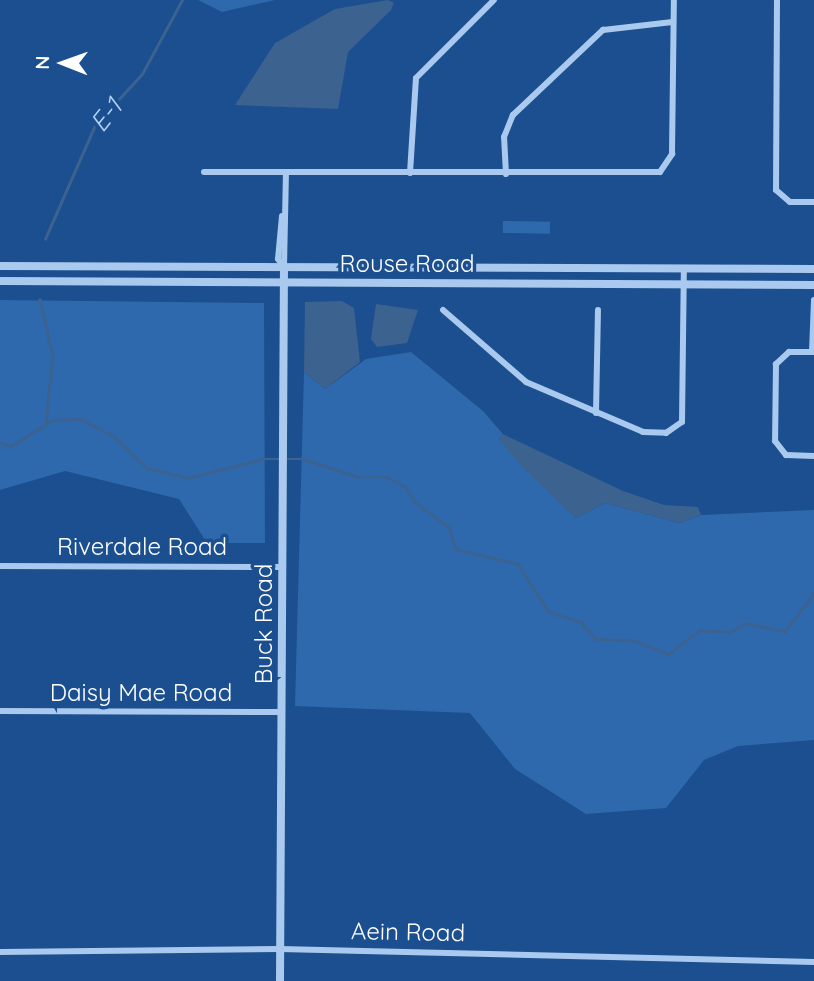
<!DOCTYPE html>
<html>
<head>
<meta charset="utf-8">
<style>
	body { margin:0 }
	#map { position:relative; width:814px; height:981px; overflow:hidden; background:#1b4f8f; font-family:Quicksand,sans-serif }
	div>[style] { position:absolute }
	.green>* { inset:0; background:#2e69ad; transform-origin:0 0 }
	.water>* { inset:0; background:#3c6290 }
	.stream>* { height:2.5px; margin:-1.25px; padding:0 1.25px; transform-origin:1.25px; border-radius:1.25px; background:#3c6290 }
	.minor>* { height:6px; margin:-3px; padding:0 3px; transform-origin:3px; border-radius:3px; background:#a9c9ee }
	.tertiary>* { height:8px; margin:-4px; padding:0 4px; transform-origin:4px; border-radius:4px; background:#a9c9ee }
	span { translate:-50% -50%; white-space:nowrap; text-align:center; line-height:1.15; -webkit-text-stroke:7px #1b4f8f; paint-order:stroke }
	.street-label { font-size:24px; color:#fff }
	.water-label { font-size:26px; color:#b5d3f5; font-style:italic }
	.north { position:absolute; left:28px; top:28px; width:70px; height:70px; -webkit-text-stroke:5px #1b4f8f; paint-order:stroke; rotate:271deg; font-size:19px; font-weight:700; line-height:28px; text-align:center; color:#fff }
	.north::after { content:''; display:block; margin:auto; width:24px; height:32px; background:#fff; clip-path:polygon(50% 0,100% 100%,50% 72%,0 100%) }
</style>
</head>
<body>
<div id="map">
	<div class="green">
		<i style="clip-path:polygon(198px 0,275px 0,222px 12px)"></i>
		<i style="left:503px;top:221px;width:47px;height:12px;rotate:1deg"></i>
		<i style="clip-path:polygon(0 300px,264px 303px,265px 543px,207px 543px,179px 499px,65px 471px,0 490px)"></i>
		<i style="clip-path:polygon(411px 352px,483px 411px,503px 434px,499px 439px,576px 518px,605px 503px,679px 523px,701px 515px,814px 510px,814px 740px,738px 746px,704px 760px,666px 808px,586px 814px,515px 769px,470px 713px,295px 706px,304px 372px,325px 389px,366px 359px)"></i>
	</div>
	<div class="water">
		<i style="clip-path:polygon(388px 0,394px 3px,391px 10px,348px 52px,338px 109px,235px 105px,275px 43px,335px 9px)"></i>
		<i style="clip-path:polygon(342px 301px,354px 308px,360px 362px,325px 389px,304px 372px,305px 302px)"></i>
		<i style="clip-path:polygon(376px 304px,418px 310px,407px 343px,377px 347px,371px 339px)"></i>
		<i style="clip-path:polygon(503px 434px,623px 491px,664px 505px,698px 507px,701px 515px,679px 523px,605px 503px,576px 518px,522px 467px,499px 439px)"></i>
	</div>
	<div class="stream">
		<i style="left:45px;top:239px;width:124px;rotate:-66.3deg"></i>
		<i style="left:95px;top:125px;width:69px;rotate:-47.3deg"></i>
		<i style="left:142px;top:74px;width:84px;rotate:-61.6deg"></i>
		<i style="left:40px;top:299px;width:58px;rotate:77.2deg"></i>
		<i style="left:53px;top:356px;width:67px;rotate:96deg"></i>
		<i style="left:0;top:443px;width:11px;rotate:15deg"></i>
		<i style="left:11px;top:446px;width:49px;rotate:-31.8deg"></i>
		<i style="left:53px;top:420px;width:28px;rotate:-2deg"></i>
		<i style="left:81px;top:419px;width:38px;rotate:28deg"></i>
		<i style="left:115px;top:437px;width:45px;rotate:44.1deg"></i>
		<i style="left:147px;top:468px;width:42px;rotate:13.7deg"></i>
		<i style="left:188px;top:478px;width:77px;rotate:-14.2deg"></i>
		<i style="left:263px;top:459px;width:41px"></i>
		<i style="left:304px;top:459px;width:57px;rotate:18.4deg"></i>
		<i style="left:358px;top:477px;width:29px"></i>
		<i style="left:387px;top:477px;width:20px;rotate:27deg"></i>
		<i style="left:405px;top:486px;width:19px;rotate:58deg"></i>
		<i style="left:415px;top:502px;width:42px;rotate:36.3deg"></i>
		<i style="left:449px;top:527px;width:23px;rotate:72deg"></i>
		<i style="left:456px;top:549px;width:64px;rotate:13.6deg"></i>
		<i style="left:518px;top:564px;width:57px;rotate:57.1deg"></i>
		<i style="left:549px;top:612px;width:34px;rotate:17deg"></i>
		<i style="left:581px;top:622px;width:23px;rotate:49deg"></i>
		<i style="left:596px;top:639px;width:37px;rotate:2deg"></i>
		<i style="left:633px;top:640px;width:38px;rotate:22deg"></i>
		<i style="left:668px;top:654px;width:40px;rotate:-37deg"></i>
		<i style="left:700px;top:630px;width:30px;rotate:4deg"></i>
		<i style="left:730px;top:632px;width:18px;rotate:-29deg"></i>
		<i style="left:746px;top:623px;width:40px;rotate:12deg"></i>
		<i style="left:785px;top:631px;width:48px;rotate:-52.7deg"></i>
	</div>
	<div class="minor">
		<i style="left:777px;top:0;width:190px;rotate:90.3deg"></i>
		<i style="left:776px;top:190px;width:18px;rotate:41deg"></i>
		<i style="left:790px;top:202px;width:24px"></i>
		<i style="left:204px;top:172px;width:456px"></i>
		<i style="left:660px;top:172px;width:22px;rotate:-56deg"></i>
		<i style="left:672px;top:154px;width:154px;rotate:-89.3deg"></i>
		<i style="left:410px;top:173px;width:95px;rotate:-86.4deg"></i>
		<i style="left:416px;top:78px;width:110px;rotate:-45deg"></i>
		<i style="left:506px;top:174px;width:37px;rotate:-93deg"></i>
		<i style="left:504px;top:137px;width:24px;rotate:-68deg"></i>
		<i style="left:513px;top:115px;width:124px;rotate:-43.4deg"></i>
		<i style="left:603px;top:30px;width:70px;rotate:-6.5deg"></i>
		<i style="left:282px;top:216px;width:43px;rotate:95.3deg"></i>
		<i style="left:278px;top:259px;width:10px;rotate:53deg"></i>
		<i style="left:284px;top:267px;width:95px;rotate:-88.8deg"></i>
		<i style="left:443px;top:310px;width:110px;rotate:40.9deg"></i>
		<i style="left:526px;top:382px;width:127px;rotate:23.1deg"></i>
		<i style="left:643px;top:432px;width:23px;rotate:2deg"></i>
		<i style="left:666px;top:433px;width:19px;rotate:-35deg"></i>
		<i style="left:682px;top:422px;width:154px;rotate:-89.3deg"></i>
		<i style="left:812px;top:352px;width:52px;rotate:-87.8deg"></i>
		<i style="left:814px;top:352px;width:25px;rotate:180deg"></i>
		<i style="left:789px;top:352px;width:18px;rotate:137deg"></i>
		<i style="left:776px;top:364px;width:77px;rotate:90.7deg"></i>
		<i style="left:775px;top:441px;width:18px;rotate:52deg"></i>
		<i style="left:786px;top:455px;width:28px;rotate:2deg"></i>
		<i style="left:596px;top:413px;width:103px;rotate:-88.9deg"></i>
		<i style="left:0;top:566px;width:283px;rotate:0.2deg"></i>
		<i style="left:0;top:711px;width:282px;rotate:0.2deg"></i>
		<i style="left:0;top:952px;width:280px;rotate:-0.6deg"></i>
		<i style="left:280px;top:949px;width:534px;rotate:1.39deg"></i>
	</div>
	<div class="tertiary">
		<i style="left:0;top:266px;width:814px;rotate:0.21deg"></i>
		<i style="left:0;top:281px;width:814px;rotate:0.28deg"></i>
		<i style="left:280px;top:981px;width:714px;rotate:-89.68deg"></i>
	</div>
	<div class="street-label">
		<span style="left:407px;top:264px">Rouse Road</span>
		<span style="left:142px;top:547px">Riverdale Road</span>
		<span style="left:264px;top:624px;rotate:-90deg">Buck Road</span>
		<span style="left:141px;top:693px">Daisy Mae Road</span>
		<span style="left:408px;top:932px;rotate:1deg">Aein Road</span>
	</div>
	<div class="water-label">
		<span style="left:106px;top:115px;rotate:-51deg">E-1</span>
	</div>
	<div class="north">N</div>
</div>
</body>
</html>
